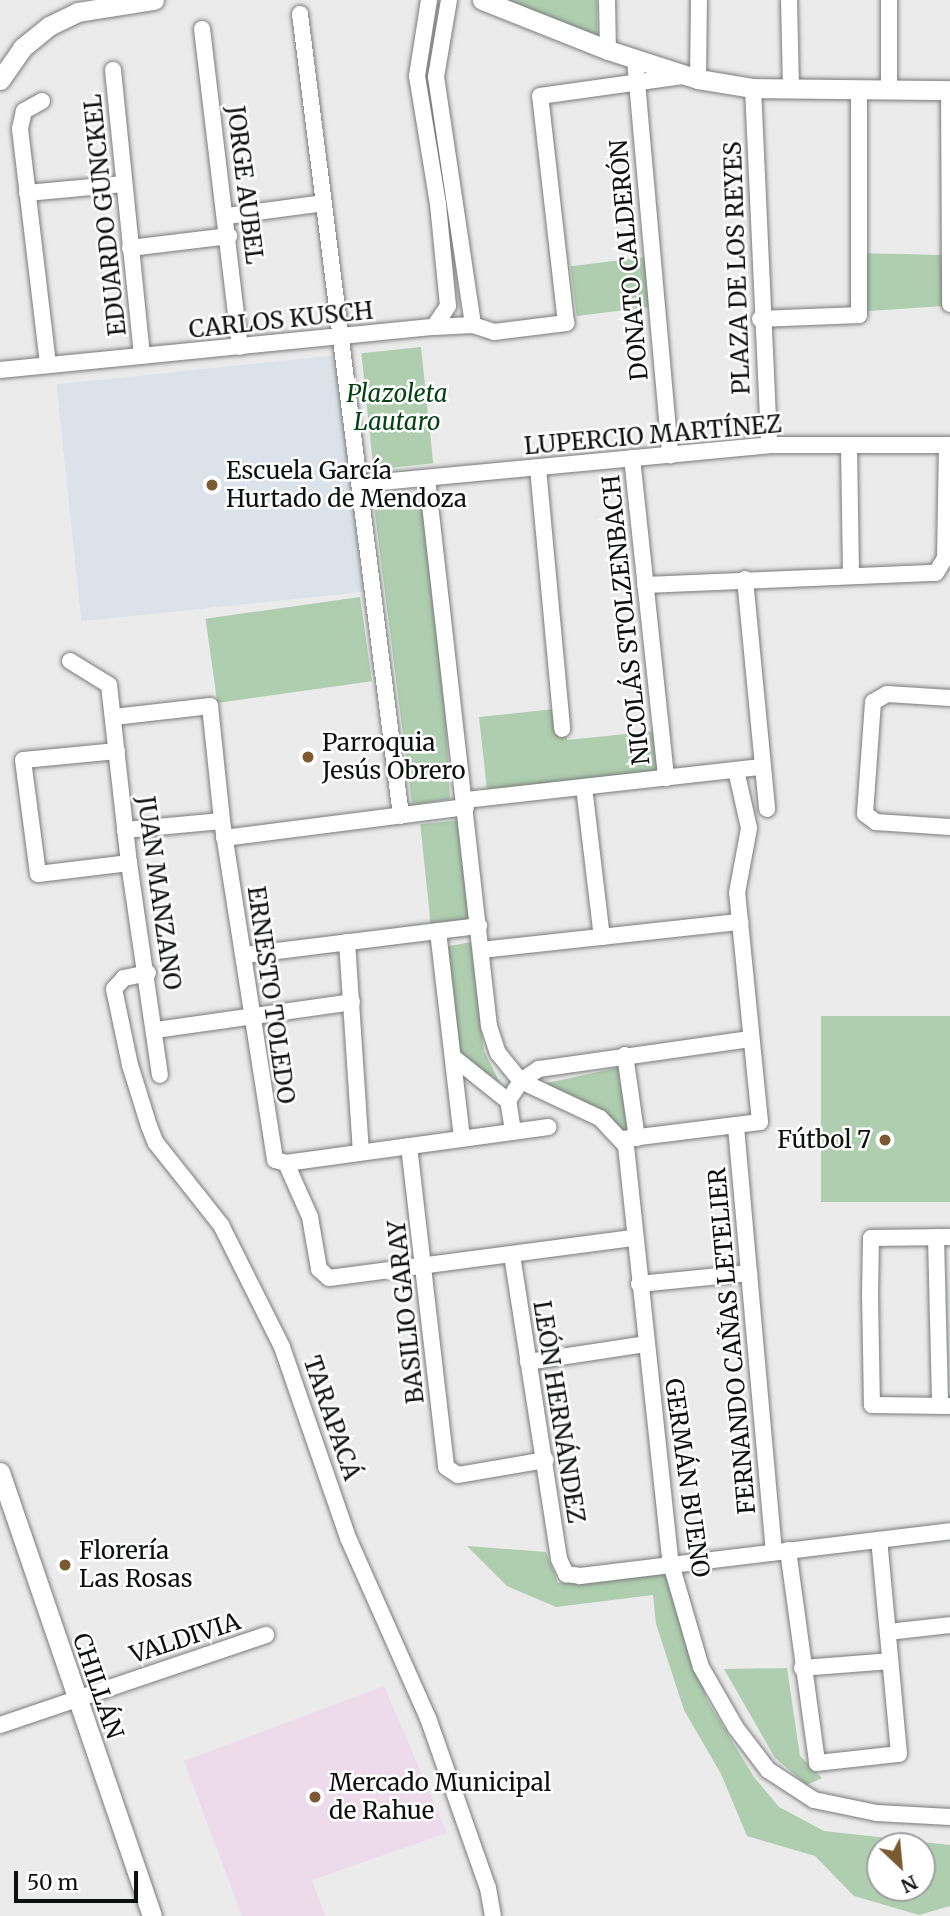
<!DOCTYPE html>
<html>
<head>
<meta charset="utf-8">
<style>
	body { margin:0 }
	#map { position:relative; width:950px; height:1916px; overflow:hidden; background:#ebebec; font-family:Merriweather,serif }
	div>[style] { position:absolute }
	.commercial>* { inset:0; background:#eddbec }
	.built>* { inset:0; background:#dbe2e9; transform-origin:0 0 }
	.green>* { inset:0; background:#aeceaf; transform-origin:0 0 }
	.roads { filter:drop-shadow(0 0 2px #7a7b7c) drop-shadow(0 0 2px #7a7b7c) }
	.minor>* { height:16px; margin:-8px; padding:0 8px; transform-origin:8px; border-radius:8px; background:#fff }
	.tertiary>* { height:19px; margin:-9.5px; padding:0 9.5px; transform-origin:9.5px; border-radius:9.5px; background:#fff }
	.dots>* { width:19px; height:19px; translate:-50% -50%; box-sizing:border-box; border:4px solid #fff; border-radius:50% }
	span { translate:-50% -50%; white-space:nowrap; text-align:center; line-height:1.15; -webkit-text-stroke:5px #fff; paint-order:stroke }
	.street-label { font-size:24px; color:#0f1010 }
	.park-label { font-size:24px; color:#044213; font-style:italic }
	.poi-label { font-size:24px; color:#0f1010 }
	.left { translate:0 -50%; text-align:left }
	.right { translate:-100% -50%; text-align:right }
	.north { position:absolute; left:866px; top:1832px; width:70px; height:70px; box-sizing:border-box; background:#fff; border:2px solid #9f9f9f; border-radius:50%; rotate:154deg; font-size:19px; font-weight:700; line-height:28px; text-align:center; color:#0f1010 }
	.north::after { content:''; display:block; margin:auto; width:24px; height:32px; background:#7b5a31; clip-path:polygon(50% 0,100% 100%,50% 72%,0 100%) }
	.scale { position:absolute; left:14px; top:1871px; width:124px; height:32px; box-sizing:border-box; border:4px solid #0f1010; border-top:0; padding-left:9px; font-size:21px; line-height:24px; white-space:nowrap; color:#0f1010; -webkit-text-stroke:5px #fff; paint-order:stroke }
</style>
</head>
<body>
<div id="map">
	<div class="commercial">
		<i style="clip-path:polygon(384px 1686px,447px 1833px,312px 1880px,325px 1916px,242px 1916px,184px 1761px)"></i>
	</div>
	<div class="built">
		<i style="left:338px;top:355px;width:238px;height:283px;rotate:84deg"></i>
	</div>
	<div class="green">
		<i style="clip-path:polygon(487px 0,597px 0,597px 39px)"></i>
		<i style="clip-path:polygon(856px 253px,942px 255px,943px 306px,854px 312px)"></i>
		<i style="left:646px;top:257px;width:50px;height:76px;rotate:83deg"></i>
		<i style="left:421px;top:347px;width:117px;height:60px;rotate:84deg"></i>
		<i style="clip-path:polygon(434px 503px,450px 799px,412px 805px,374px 506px)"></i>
		<i style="left:360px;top:597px;width:85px;height:156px;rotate:82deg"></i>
		<i style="clip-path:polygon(563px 703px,567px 740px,655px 731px,659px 771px,487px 790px,479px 717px,563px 708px)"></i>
		<i style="left:461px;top:820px;width:100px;height:41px;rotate:84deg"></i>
		<i style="clip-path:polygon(471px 942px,484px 1051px,500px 1083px,458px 1054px,444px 947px)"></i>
		<i style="left:821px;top:1016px;width:129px;height:186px"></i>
		<i style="clip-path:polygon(621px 1067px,629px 1134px,620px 1133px,538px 1085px)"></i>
		<i style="clip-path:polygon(evenodd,467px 1546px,546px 1552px,558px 1583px,666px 1571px,707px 1700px,754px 1777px,779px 1807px,824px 1831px,950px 1845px,950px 1906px,919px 1915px,854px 1896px,815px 1856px,747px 1836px,721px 1774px,684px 1710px,656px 1624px,653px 1595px,556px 1607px,507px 1586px,467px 1546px,880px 1846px,922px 1846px,922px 1888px,880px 1888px,880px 1846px)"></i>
		<i style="clip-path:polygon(787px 1668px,800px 1756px,822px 1778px,807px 1785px,775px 1758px,724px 1669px)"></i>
	</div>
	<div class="roads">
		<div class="minor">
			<i style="left:429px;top:0;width:77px;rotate:99deg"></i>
			<i style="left:417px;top:76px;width:130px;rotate:80.7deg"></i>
			<i style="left:438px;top:204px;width:102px;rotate:84.4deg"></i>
			<i style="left:448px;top:306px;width:25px;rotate:124deg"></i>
			<i style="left:449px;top:0;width:78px;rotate:99.6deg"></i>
			<i style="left:436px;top:77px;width:251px;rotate:81.5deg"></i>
			<i style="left:607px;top:0;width:50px;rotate:88.9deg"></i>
			<i style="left:789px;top:0;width:88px;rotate:88.7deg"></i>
			<i style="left:889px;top:0;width:89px;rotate:90deg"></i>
			<i style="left:300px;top:14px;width:808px;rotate:82.82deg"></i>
			<i style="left:202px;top:29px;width:320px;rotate:83.2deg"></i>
			<i style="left:635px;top:60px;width:397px;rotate:84.9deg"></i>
			<i style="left:113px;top:70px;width:287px;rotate:84.2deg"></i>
			<i style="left:698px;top:79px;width:79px;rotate:-89.3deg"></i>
			<i style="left:753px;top:88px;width:357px;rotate:87.4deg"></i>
			<i style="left:949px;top:90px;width:214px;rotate:89.7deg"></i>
			<i style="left:42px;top:101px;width:21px;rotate:151deg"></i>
			<i style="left:24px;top:111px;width:18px;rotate:103deg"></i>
			<i style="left:20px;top:129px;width:238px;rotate:83.2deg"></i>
			<i style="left:27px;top:193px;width:97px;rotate:-5.3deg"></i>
			<i style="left:227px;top:216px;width:98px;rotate:-7.6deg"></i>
			<i style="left:130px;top:248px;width:100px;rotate:-6.9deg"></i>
			<i style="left:760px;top:319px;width:99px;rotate:-2.3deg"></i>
			<i style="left:859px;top:315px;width:226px;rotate:-90deg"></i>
			<i style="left:0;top:370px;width:436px;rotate:-5.7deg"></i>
			<i style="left:434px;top:327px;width:39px;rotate:-3deg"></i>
			<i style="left:473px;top:325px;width:22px;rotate:18deg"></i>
			<i style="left:494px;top:332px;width:73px;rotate:-7.1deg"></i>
			<i style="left:566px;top:323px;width:228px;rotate:-96.5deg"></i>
			<i style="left:540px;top:96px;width:144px;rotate:-8deg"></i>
			<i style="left:849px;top:446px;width:130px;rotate:89.1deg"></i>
			<i style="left:632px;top:458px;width:322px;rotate:83.9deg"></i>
			<i style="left:538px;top:468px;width:262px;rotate:84.7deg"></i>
			<i style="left:427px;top:478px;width:551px;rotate:83.55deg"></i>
			<i style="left:489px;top:1026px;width:28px;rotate:72deg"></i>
			<i style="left:498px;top:1053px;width:36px;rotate:51deg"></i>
			<i style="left:521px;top:1081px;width:87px;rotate:25.1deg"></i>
			<i style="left:600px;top:1118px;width:38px;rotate:47deg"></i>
			<i style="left:626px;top:1146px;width:420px;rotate:83.9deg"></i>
			<i style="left:671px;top:1564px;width:107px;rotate:73.8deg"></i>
			<i style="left:701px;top:1667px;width:70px;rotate:60.2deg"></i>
			<i style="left:736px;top:1728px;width:53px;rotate:52.7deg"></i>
			<i style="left:768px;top:1770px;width:55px;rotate:33.1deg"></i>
			<i style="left:814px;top:1800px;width:64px;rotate:11.7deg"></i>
			<i style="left:877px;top:1813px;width:73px;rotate:3.1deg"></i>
			<i style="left:360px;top:484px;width:411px;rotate:-5.4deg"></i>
			<i style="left:769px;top:445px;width:181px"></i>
			<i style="left:745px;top:579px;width:231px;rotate:84.5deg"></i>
			<i style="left:645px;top:585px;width:291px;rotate:-2.4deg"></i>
			<i style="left:936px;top:573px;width:17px;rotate:-59deg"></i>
			<i style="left:945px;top:558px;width:113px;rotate:-89deg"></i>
			<i style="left:70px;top:661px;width:46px;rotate:31.6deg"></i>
			<i style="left:109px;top:685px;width:179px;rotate:83.6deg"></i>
			<i style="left:129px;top:863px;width:214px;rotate:81.7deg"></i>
			<i style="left:950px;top:698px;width:63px;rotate:-176.4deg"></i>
			<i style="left:887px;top:694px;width:16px;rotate:150deg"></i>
			<i style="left:873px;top:702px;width:112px;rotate:94.1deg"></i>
			<i style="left:865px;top:814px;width:14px;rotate:36deg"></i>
			<i style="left:876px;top:822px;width:74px;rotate:3.9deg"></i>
			<i style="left:114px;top:717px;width:97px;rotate:-6.5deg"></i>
			<i style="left:210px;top:706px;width:116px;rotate:84deg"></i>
			<i style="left:222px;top:821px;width:343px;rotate:81.1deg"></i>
			<i style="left:275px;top:1160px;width:11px;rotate:15deg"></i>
			<i style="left:286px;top:1163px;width:265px;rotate:-7.8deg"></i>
			<i style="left:117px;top:751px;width:94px;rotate:174.5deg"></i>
			<i style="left:23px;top:760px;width:115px;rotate:82.5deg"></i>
			<i style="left:38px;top:874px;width:92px;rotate:-6.9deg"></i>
			<i style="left:584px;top:787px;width:151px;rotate:83.2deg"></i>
			<i style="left:466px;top:800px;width:298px;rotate:-6.4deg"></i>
			<i style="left:125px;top:830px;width:97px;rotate:-5.3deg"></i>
			<i style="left:224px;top:838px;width:244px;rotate:-7.3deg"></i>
			<i style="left:438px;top:931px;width:209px;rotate:83.4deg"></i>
			<i style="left:347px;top:942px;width:210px;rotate:86.2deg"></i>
			<i style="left:481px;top:950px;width:261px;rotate:-6.2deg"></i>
			<i style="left:245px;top:955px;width:236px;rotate:-7.1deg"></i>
			<i style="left:148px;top:973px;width:25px;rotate:168deg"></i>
			<i style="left:124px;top:978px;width:15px;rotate:132deg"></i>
			<i style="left:114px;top:989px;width:78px;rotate:78.1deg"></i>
			<i style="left:130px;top:1065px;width:64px;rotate:72.7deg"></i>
			<i style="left:149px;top:1126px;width:18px;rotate:68deg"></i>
			<i style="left:156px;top:1143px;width:105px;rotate:51.6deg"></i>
			<i style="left:221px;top:1225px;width:136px;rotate:63.4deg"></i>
			<i style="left:282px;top:1347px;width:204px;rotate:70.9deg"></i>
			<i style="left:349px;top:1540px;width:195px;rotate:66.1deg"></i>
			<i style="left:428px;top:1718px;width:180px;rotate:70.6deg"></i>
			<i style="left:488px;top:1888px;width:28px;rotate:80deg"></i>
			<i style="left:156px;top:1030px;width:198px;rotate:-8.1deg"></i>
			<i style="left:625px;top:1055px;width:84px;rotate:81.8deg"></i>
			<i style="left:453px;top:1057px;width:70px;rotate:38.7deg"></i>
			<i style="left:736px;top:1127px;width:427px;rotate:84.9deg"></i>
			<i style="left:513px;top:1131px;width:30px;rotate:-99deg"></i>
			<i style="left:508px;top:1101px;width:24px;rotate:-57deg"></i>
			<i style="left:521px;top:1081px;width:22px;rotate:-34deg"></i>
			<i style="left:539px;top:1069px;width:214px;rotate:-8.1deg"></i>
			<i style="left:623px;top:1139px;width:138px;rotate:-7.1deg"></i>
			<i style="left:760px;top:1122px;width:230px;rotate:-95.7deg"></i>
			<i style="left:737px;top:893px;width:66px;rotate:-79.5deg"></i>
			<i style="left:749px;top:828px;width:59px;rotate:-102.6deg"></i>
			<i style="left:409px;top:1146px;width:323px;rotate:83.4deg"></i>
			<i style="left:446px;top:1467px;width:14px;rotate:34deg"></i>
			<i style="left:458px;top:1475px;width:89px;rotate:-9.7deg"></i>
			<i style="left:286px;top:1163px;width:59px;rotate:66deg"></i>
			<i style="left:310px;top:1217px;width:53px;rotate:80.2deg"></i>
			<i style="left:319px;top:1269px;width:13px;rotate:42deg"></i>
			<i style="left:329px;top:1278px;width:308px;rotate:-7.5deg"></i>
			<i style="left:936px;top:1237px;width:169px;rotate:88.6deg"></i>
			<i style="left:950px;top:1237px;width:79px;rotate:179.3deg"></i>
			<i style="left:871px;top:1238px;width:55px;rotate:91deg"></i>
			<i style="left:870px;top:1293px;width:112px;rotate:89deg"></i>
			<i style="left:872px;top:1405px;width:78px;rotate:0.7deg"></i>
			<i style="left:512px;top:1255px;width:308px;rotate:81.2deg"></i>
			<i style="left:559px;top:1559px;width:17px;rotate:65deg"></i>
			<i style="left:566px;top:1574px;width:14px;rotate:8deg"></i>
			<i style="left:580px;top:1576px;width:373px;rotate:-6.9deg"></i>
			<i style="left:639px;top:1284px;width:111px;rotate:-5.7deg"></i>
			<i style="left:528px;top:1362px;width:119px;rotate:-8.7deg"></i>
			<i style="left:788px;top:1550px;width:215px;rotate:82.2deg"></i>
			<i style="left:817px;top:1763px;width:82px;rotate:-6.3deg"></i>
			<i style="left:899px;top:1754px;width:215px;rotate:-95.3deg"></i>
			<i style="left:888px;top:1632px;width:62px;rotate:-6.4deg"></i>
			<i style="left:802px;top:1668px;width:88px;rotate:-4.5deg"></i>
			<i style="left:0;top:1725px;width:281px;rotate:-18.7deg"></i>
		</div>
		<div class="tertiary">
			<i style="left:482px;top:0;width:136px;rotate:21.6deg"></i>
			<i style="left:608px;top:50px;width:95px;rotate:17.9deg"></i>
			<i style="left:698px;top:79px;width:56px;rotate:9.3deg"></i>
			<i style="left:753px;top:88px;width:197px;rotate:0.6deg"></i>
			<i style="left:0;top:80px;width:39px;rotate:-55deg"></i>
			<i style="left:22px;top:48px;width:35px;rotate:-39deg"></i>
			<i style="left:49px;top:26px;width:32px;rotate:-26deg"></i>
			<i style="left:78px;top:12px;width:77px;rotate:-9deg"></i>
			<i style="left:0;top:1472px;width:469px;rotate:71.1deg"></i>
		</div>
	</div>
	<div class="dots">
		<i style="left:212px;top:485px;background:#7b5a31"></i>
		<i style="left:308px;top:757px;background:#7b5a31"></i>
		<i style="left:885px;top:1140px;background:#7b5a31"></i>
		<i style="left:65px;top:1565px;background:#7b5a31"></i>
		<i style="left:315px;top:1797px;background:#7b5a31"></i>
	</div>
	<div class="street-label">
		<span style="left:245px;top:185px;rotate:83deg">JORGE AUBEL</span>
		<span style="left:105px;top:215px;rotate:-96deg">EDUARDO GUNCKEL</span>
		<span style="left:629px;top:260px;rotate:-95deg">DONATO CALDERÓN</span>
		<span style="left:737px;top:268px;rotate:-92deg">PLAZA DE LOS REYES</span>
		<span style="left:281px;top:320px;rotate:-6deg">CARLOS KUSCH</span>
		<span style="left:653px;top:435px;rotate:-5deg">LUPERCIO MARTÍNEZ</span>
		<span style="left:626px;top:620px;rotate:-96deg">NICOLÁS STOLZENBACH</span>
		<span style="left:159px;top:893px;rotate:82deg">JUAN MANZANO</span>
		<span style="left:271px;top:995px;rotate:82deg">ERNESTO TOLEDO</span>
		<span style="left:406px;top:1312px;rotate:-96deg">BASILIO GARAY</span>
		<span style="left:732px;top:1341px;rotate:-95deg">FERNANDO CAÑAS LETELIER</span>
		<span style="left:559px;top:1412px;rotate:81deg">LEÓN HERNÁNDEZ</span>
		<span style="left:332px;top:1418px;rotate:71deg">TARAPACÁ</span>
		<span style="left:687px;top:1478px;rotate:82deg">GERMÁN BUENO</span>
		<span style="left:185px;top:1638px;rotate:-18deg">VALDIVIA</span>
		<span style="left:98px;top:1686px;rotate:71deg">CHILLÁN</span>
	</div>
	<div class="park-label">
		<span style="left:397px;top:408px">Plazoleta<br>Lautaro</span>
	</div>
	<div class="poi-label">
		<span class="left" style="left:226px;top:485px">Escuela García<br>Hurtado de Mendoza</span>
		<span class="left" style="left:322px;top:757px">Parroquia<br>Jesús Obrero</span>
		<span class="right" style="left:871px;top:1140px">Fútbol 7</span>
		<span class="left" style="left:79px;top:1565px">Florería<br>Las Rosas</span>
		<span class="left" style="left:329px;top:1797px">Mercado Municipal<br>de Rahue</span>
	</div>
	<div class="north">N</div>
	<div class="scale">50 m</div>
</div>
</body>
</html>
